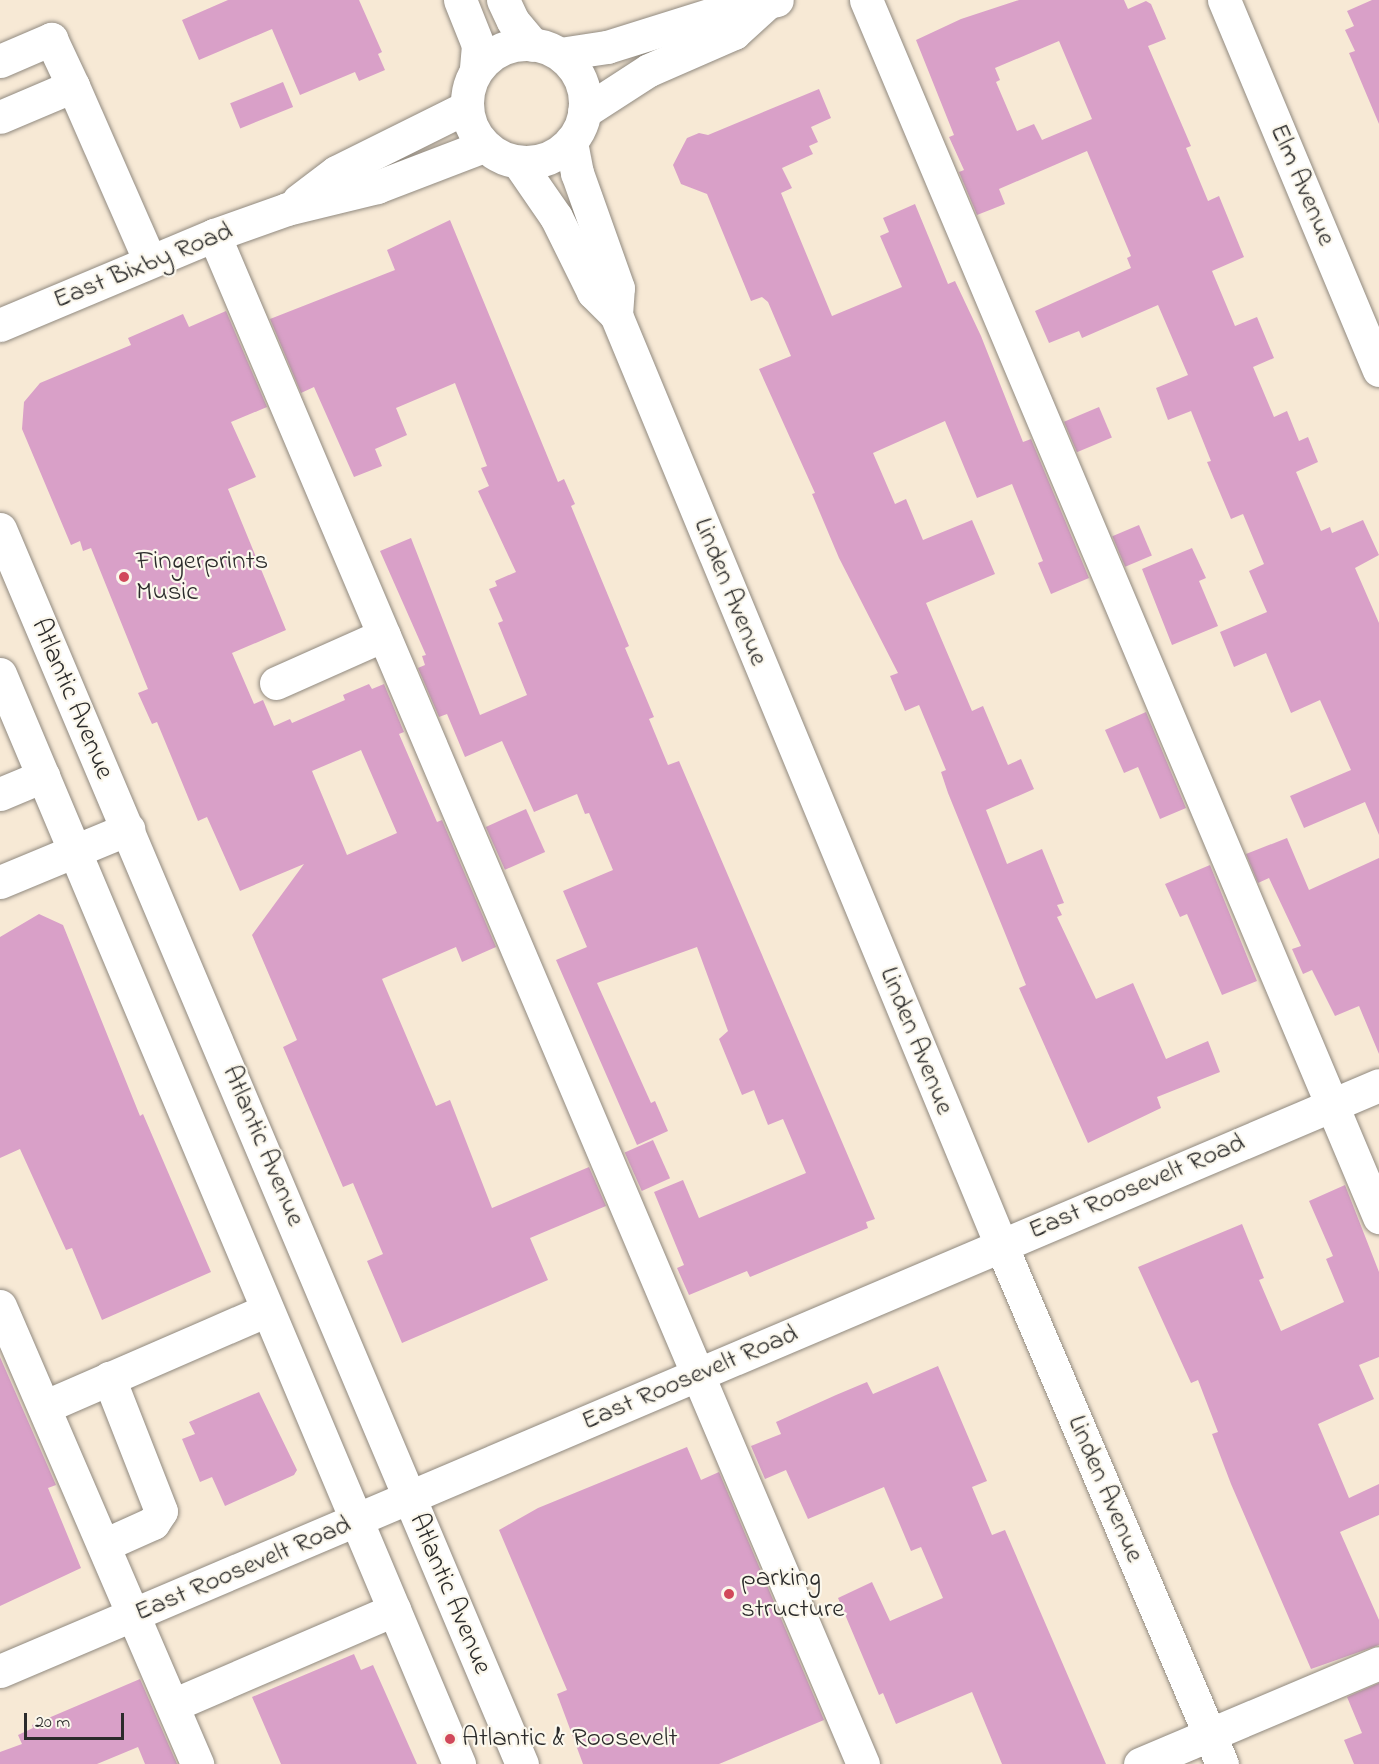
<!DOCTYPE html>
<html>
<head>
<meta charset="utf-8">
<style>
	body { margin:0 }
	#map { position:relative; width:1379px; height:1764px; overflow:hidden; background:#f7e9d5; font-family:"Indie Flower",sans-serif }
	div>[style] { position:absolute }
	.building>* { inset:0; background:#d9a0c8; transform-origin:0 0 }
	.roads { filter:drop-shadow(0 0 2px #918a80) drop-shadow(0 0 2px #918a80) }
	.minor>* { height:33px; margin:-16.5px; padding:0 16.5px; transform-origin:16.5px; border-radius:16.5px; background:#fff }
	.minor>.ring { margin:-16.5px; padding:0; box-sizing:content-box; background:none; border:33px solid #fff; border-radius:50% }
	.major>* { height:33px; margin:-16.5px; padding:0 16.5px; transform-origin:16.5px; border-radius:16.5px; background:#fff }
	.dots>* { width:16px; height:16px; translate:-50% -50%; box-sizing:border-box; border:3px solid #fbf7ec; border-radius:50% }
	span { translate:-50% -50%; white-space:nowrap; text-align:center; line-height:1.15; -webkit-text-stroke:4.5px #fbf7ec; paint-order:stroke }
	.street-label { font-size:27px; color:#2b2b2b }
	.poi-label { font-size:27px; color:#2b2b2b }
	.left { translate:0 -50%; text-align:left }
	.scale { position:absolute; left:24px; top:1713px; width:100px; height:27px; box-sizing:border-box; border:3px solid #2b2b2b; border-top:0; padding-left:8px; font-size:18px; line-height:21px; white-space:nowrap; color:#2b2b2b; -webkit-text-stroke:4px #fbf7ec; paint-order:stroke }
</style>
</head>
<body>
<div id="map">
	<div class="building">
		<i style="clip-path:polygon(228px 0,359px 0,382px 52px,378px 54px,385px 70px,359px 81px,355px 72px,300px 95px,272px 29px,199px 60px,182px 20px)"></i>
		<i style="clip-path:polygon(evenodd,1019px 0,1124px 0,1128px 9px,1146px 1px,1151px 4px,1166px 39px,1148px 46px,1191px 146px,1186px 148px,1208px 201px,1219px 196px,1244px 257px,1212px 271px,1235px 326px,1257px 317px,1274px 358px,1253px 367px,1274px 417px,1287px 411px,1299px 441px,1308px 437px,1318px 462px,1296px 472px,1321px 531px,1330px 527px,1332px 533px,1363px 520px,1379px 555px,1355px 568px,1379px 623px,1379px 835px,1365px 802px,1304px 828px,1290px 796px,1351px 770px,1320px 700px,1291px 713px,1266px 653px,1234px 667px,1220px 632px,1267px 612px,1249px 571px,1264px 564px,1243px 514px,1231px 519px,1207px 462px,1211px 461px,1191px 411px,1168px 420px,1156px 388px,1188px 375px,1158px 305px,1082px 338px,1079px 331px,1049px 343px,1035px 311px,1131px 268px,1127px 258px,1131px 256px,1087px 151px,999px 189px,1005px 204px,977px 215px,959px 172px,964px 170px,949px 137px,954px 135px,916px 40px,961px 19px,1019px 0,1059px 41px,1092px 119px,1042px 140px,1034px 124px,1017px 131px,996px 82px,1000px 80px,995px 68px,1059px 41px)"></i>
		<i style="clip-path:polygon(1372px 0,1379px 0,1379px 124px,1349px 53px,1355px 51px,1345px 30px,1354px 26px,1347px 11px)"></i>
		<i style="left:283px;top:82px;width:27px;height:57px;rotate:68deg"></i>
		<i style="clip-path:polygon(819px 89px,831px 118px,811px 127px,818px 142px,809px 146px,813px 154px,782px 168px,792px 188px,781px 193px,832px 316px,902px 287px,880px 236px,889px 232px,883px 218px,915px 204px,948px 284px,955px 281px,981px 336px,1023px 442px,1031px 439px,1089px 578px,1051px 594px,1038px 563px,1043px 561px,1012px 484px,977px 498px,945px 421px,873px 453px,895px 504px,906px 499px,923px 540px,972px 520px,995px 574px,926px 603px,972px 711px,983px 706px,1008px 765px,1021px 759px,1034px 789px,986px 810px,1007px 864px,1042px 849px,1064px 903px,1057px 905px,1062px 915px,1057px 917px,1096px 999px,1133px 983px,1166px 1059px,1208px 1041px,1220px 1072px,1157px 1097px,1161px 1108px,1088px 1143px,1019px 988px,1026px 985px,948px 793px,941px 772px,946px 770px,919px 705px,905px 711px,890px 676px,898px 673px,839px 558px,812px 494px,815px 493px,759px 369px,791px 356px,768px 302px,762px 297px,751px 301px,707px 194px,681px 184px,673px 165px,687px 138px,699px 133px,708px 135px)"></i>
		<i style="clip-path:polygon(450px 220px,558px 482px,564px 479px,575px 504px,571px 506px,629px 646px,625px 648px,654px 717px,649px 719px,668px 765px,679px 761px,875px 1219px,866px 1222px,868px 1228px,750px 1277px,747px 1271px,689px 1295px,677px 1268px,684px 1265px,654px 1192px,683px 1180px,699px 1218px,806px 1173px,783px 1119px,768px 1125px,754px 1090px,742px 1095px,719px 1039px,728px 1031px,697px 947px,597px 983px,651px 1103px,655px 1101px,668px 1131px,637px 1145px,556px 960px,587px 947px,563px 891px,613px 870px,589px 813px,585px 814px,577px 794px,534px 812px,502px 741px,465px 757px,447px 714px,439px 717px,418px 668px,425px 665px,422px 656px,426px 655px,380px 551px,411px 538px,480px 715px,527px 695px,498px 623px,503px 621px,489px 589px,497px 586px,495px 581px,516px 572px,478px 491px,489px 486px,481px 468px,487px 466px,455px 383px,396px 408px,407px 435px,375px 449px,382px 466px,354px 477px,314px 387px,301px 393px,270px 319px,395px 270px,387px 250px)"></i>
		<i style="clip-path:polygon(evenodd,226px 311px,267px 407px,231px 422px,256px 477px,228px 489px,286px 630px,232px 653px,254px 704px,263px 700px,274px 726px,290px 719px,292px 723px,345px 700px,343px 695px,369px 684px,372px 689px,384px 684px,404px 732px,399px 734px,437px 822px,442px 820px,496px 947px,462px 962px,456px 947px,382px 979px,436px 1106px,450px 1100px,492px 1208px,589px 1167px,606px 1206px,530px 1238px,548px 1280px,402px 1343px,367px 1261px,383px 1254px,353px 1183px,343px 1187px,283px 1047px,297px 1040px,252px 935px,304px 864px,240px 891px,207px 817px,198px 821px,157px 722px,152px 724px,138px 693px,148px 689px,91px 548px,83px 551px,80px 541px,71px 545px,22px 429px,24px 402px,40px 383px,131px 345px,128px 338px,183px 314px,189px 327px,226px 311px,361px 750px,397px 833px,347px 855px,312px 771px,361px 750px)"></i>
		<i style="left:1099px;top:407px;width:33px;height:38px;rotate:67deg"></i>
		<i style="left:1139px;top:525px;width:33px;height:29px;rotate:67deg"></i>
		<i style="clip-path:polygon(1192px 548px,1206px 578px,1199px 581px,1218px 626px,1172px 645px,1142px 569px)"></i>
		<i style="clip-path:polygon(1146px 712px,1186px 808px,1160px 819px,1138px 767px,1124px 773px,1105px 730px)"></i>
		<i style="left:526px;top:809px;width:47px;height:44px;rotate:66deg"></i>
		<i style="clip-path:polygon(1287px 838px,1309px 890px,1379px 858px,1379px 1054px,1359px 1006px,1335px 1016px,1312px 970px,1303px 974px,1292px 949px,1301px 946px,1276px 893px,1269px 878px,1258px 883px,1246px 854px)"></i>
		<i style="clip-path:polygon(1210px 865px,1257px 981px,1222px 995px,1187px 914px,1180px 917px,1165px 884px)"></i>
		<i style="clip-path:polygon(39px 914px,63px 925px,140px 1116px,143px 1114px,211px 1272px,102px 1320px,72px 1248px,66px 1250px,20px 1149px,0 1158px,0 937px)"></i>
		<i style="left:653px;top:1140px;width:42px;height:31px;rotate:66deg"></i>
		<i style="clip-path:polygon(1345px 1185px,1379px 1272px,1379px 1357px,1359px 1365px,1374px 1399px,1318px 1424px,1349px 1498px,1379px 1484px,1379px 1515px,1340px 1532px,1379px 1620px,1379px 1645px,1311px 1669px,1231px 1484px,1212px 1434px,1218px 1432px,1198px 1380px,1191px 1383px,1138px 1267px,1242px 1224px,1264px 1278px,1259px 1280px,1281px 1331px,1344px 1302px,1326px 1259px,1333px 1256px,1309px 1201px)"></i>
		<i style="clip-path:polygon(0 1357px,56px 1485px,48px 1488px,81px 1568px,0 1606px)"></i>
		<i style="clip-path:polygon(938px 1366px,987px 1481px,972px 1487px,992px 1535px,1005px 1530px,1106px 1764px,1002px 1764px,972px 1692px,896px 1724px,883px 1693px,879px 1695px,838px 1598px,872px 1582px,890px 1621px,943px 1598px,921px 1547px,911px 1551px,884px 1487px,808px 1519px,786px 1470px,765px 1479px,751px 1446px,781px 1434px,776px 1422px,836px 1395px,867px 1382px,873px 1394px)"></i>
		<i style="clip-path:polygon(259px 1392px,297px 1470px,294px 1475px,225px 1506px,212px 1477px,200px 1482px,182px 1439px,195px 1434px,189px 1422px)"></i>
		<i style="clip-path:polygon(687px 1447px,701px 1480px,719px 1472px,824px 1720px,719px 1764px,583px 1764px,557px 1694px,567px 1690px,499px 1530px,538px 1508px)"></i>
		<i style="clip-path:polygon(354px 1654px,361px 1670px,373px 1665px,417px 1764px,281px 1764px,252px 1697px)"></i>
		<i style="clip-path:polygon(140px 1679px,177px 1764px,145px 1764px,138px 1747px,97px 1764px,0 1764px,0 1752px,22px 1744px,18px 1735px,33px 1728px,32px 1725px)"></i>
		<i style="clip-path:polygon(1379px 1683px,1379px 1764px,1354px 1764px,1344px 1740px,1362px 1733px,1347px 1697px)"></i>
	</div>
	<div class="roads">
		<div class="minor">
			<i style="left:460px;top:0;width:48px;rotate:68.2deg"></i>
			<i style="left:478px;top:45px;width:25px;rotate:95deg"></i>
			<i style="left:503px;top:0;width:23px;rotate:65deg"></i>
			<i style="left:513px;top:21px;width:31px;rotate:50deg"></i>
			<i style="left:866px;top:0;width:1321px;rotate:67.14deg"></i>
			<i style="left:1224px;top:0;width:401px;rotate:67.3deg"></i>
			<i class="ring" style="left:467px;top:44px;width:85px;height:85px"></i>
			<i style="left:560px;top:54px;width:48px;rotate:-8.5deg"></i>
			<i style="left:607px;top:47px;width:117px;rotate:-17.4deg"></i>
			<i style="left:719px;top:12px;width:59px;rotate:-11.7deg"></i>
			<i style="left:0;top:61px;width:56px;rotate:-23.3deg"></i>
			<i style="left:51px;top:39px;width:52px;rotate:64.9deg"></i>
			<i style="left:73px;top:86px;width:79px;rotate:157deg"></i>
			<i style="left:73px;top:86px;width:191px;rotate:66.3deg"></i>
			<i style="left:584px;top:112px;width:77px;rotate:-32.9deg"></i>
			<i style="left:649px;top:70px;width:93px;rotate:-23.5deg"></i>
			<i style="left:734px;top:33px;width:43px;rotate:-42.2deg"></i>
			<i style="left:518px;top:162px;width:67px;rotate:55.4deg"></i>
			<i style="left:556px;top:217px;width:84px;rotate:63.7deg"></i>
			<i style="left:593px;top:292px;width:33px;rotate:45deg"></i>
			<i style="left:616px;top:315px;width:27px;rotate:-86deg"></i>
			<i style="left:618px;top:288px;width:122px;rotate:-109.6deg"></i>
			<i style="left:577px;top:173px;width:32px;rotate:-101deg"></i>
			<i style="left:298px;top:201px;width:48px;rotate:-37.3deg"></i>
			<i style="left:336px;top:172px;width:146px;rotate:-26.4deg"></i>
			<i style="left:214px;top:235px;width:1661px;rotate:67deg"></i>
			<i style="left:616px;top:315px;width:1007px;rotate:67.51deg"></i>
			<i style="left:1001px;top:1245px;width:564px;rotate:66.93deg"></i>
			<i style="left:0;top:325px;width:232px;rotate:-22.8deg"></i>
			<i style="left:214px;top:235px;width:77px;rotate:-19.6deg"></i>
			<i style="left:287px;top:209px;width:93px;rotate:-13.7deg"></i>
			<i style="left:377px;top:187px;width:115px;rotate:-21deg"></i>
			<i style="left:276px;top:683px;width:118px;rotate:-24deg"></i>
			<i style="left:0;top:794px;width:47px;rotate:-22.7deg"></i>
			<i style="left:0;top:882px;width:139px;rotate:-22.5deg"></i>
			<i style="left:0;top:1306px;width:499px;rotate:66.7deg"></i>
			<i style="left:44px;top:1407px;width:243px;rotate:-23.5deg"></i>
			<i style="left:104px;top:1545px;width:54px;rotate:-24.2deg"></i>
			<i style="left:153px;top:1523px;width:14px;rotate:-56deg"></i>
			<i style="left:161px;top:1511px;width:143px;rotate:-111.4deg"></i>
			<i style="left:0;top:1671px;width:1498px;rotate:-23.02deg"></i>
			<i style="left:173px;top:1705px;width:241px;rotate:-23.3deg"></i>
			<i style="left:1140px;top:1764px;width:259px;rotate:-22.9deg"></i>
		</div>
		<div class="major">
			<i style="left:0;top:529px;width:1341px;rotate:67.09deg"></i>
			<i style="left:0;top:674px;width:1183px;rotate:67.16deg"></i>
		</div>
	</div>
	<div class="dots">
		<i style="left:124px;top:577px;background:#d1495b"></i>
		<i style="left:729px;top:1594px;background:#d1495b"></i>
		<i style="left:450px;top:1739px;background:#d1495b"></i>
	</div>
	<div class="street-label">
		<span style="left:1302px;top:185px;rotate:67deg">Elm Avenue</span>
		<span style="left:143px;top:266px;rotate:-22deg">East Bixby Road</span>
		<span style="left:730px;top:592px;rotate:68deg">Linden Avenue</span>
		<span style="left:72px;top:699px;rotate:67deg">Atlantic Avenue</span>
		<span style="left:916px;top:1041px;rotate:68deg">Linden Avenue</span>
		<span style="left:263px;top:1146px;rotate:67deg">Atlantic Avenue</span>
		<span style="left:1137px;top:1187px;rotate:-23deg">East Roosevelt Road</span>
		<span style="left:690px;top:1378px;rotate:-23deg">East Roosevelt Road</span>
		<span style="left:1105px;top:1489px;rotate:67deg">Linden Avenue</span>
		<span style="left:243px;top:1569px;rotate:-23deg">East Roosevelt Road</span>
		<span style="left:450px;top:1594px;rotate:67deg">Atlantic Avenue</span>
	</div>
	<div class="poi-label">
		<span class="left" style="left:136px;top:577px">Fingerprints<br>Music</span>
		<span class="left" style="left:741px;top:1594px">parking<br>structure</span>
		<span class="left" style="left:462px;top:1739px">Atlantic &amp; Roosevelt</span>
	</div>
	<div class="scale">20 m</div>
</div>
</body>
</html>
